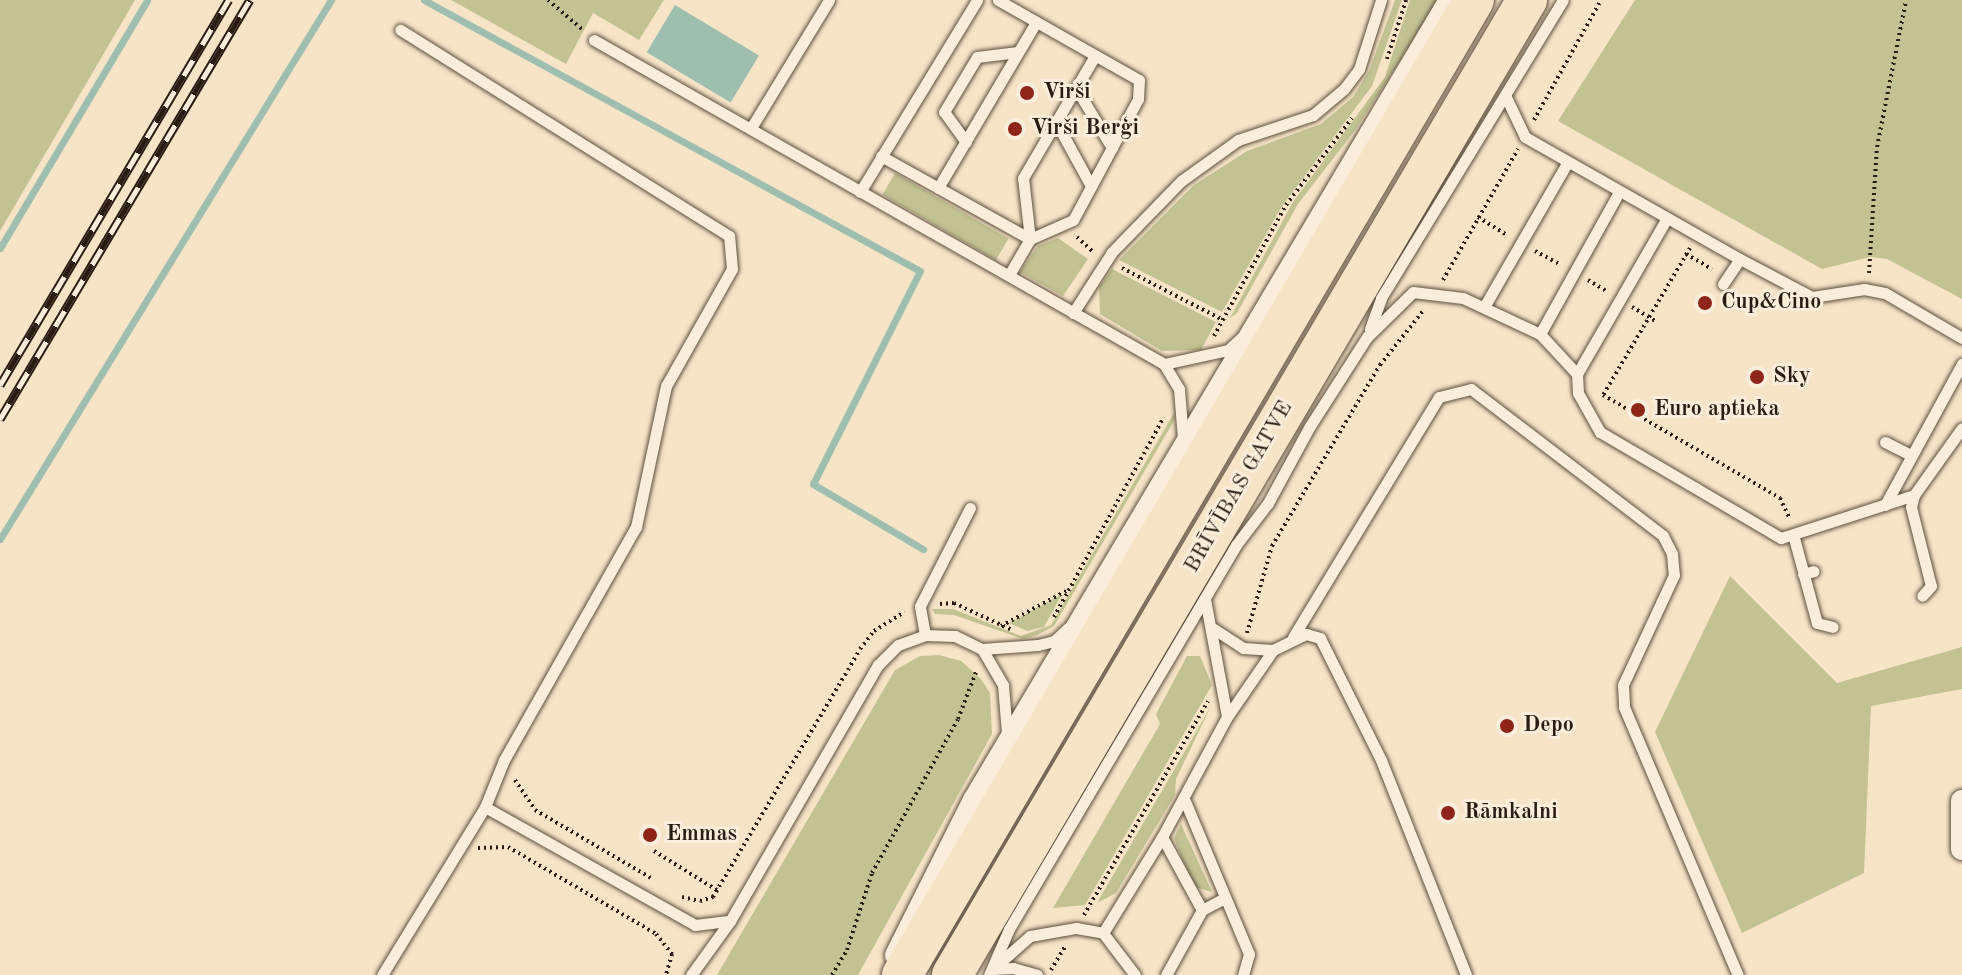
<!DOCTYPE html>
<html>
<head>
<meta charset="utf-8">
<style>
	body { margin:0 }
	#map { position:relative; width:1962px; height:975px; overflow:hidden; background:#f7e4c7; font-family:"Old Standard TT",serif }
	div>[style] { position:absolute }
	.green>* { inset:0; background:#c2c292; transform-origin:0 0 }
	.water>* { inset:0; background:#9ebfaf; transform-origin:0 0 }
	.stream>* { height:7px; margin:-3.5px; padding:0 3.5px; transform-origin:3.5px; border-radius:3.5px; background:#9ebfaf }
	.path>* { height:4px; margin-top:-2px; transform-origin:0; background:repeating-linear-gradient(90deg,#2a1c12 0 2px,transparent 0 6px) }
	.roads { filter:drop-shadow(0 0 2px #5d4e3f) drop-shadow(0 0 2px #5d4e3f) }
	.lane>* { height:11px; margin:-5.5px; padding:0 5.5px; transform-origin:5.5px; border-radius:5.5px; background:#faeddb }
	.street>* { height:22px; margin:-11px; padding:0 11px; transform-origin:11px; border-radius:11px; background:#faeddb }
	.highway>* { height:40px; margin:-20px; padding:0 20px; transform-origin:20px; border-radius:20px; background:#f7e4c7 }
	.rail>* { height:9px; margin-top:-4.5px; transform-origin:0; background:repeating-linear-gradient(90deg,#faeddb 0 18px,#2a1c12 0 36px); box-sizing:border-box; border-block:2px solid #2a1c12 }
	.dots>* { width:22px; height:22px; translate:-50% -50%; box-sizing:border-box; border:4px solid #faeddb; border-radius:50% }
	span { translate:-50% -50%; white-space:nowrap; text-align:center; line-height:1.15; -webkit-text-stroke:6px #faeddb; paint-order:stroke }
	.poi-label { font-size:22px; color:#2a1c12; font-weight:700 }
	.left { translate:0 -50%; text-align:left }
	.street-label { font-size:22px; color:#2a1c12 }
</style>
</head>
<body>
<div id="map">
	<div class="green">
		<i style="clip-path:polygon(0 0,135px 0,0 231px)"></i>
		<i style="clip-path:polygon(451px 0,664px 0,639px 40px,593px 13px,566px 64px)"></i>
		<i style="clip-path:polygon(1395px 0,1402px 0,1372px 86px,1282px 206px,1222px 312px,1119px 260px,1194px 185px,1247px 151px,1321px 124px,1353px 97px,1369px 71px)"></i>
		<i style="clip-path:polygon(1410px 0,1439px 0,1356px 129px,1298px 204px,1237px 313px,1230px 318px,1293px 202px,1385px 77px)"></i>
		<i style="clip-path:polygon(1635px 0,1962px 0,1962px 299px,1887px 259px,1870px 257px,1822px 269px,1558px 121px)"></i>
		<i style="left:895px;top:173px;width:131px;height:25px;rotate:30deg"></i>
		<i style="clip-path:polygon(1058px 238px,1088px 259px,1063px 296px,1020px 272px,1038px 246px)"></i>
		<i style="clip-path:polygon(1112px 269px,1216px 322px,1201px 350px,1162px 351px,1100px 314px,1099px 287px)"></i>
		<i style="clip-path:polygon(1174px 413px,1175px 419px,1054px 626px,1037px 635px,1023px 639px,954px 615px,935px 614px,932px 609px,953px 609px,1021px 636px,1051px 625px)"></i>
		<i style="clip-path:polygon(1730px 576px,1837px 683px,1962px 647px,1962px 689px,1871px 706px,1864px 873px,1742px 933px,1655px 732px)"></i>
		<i style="clip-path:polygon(1062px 594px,1044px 627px,1027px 631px,1009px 623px)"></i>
		<i style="clip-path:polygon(939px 655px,961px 661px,981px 679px,990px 693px,992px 734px,858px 975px,717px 975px,895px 670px,920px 656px)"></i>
		<i style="clip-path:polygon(1187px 656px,1200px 656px,1212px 685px,1085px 905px,1053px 908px,1160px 724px,1156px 714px)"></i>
		<i style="clip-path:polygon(1211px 706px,1176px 779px,1175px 795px,1116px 893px,1097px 903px)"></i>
		<i style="clip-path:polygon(1181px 824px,1212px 892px,1195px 887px,1183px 861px,1174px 838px)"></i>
	</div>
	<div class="water">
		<i style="left:675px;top:5px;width:98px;height:55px;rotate:31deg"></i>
	</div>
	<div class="stream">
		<i style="left:424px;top:0;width:565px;rotate:28.65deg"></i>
		<i style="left:920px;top:271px;width:238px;rotate:116.7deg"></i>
		<i style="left:813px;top:484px;width:128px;rotate:30.6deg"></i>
		<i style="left:0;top:248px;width:288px;rotate:-59.3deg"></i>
		<i style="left:0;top:539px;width:633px;rotate:-58.45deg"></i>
	</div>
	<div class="path">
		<i style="left:548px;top:0;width:46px;rotate:40.6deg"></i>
		<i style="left:1387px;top:59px;width:62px;rotate:-72.1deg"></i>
		<i style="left:1534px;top:120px;width:137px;rotate:-60.8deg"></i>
		<i style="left:1478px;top:217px;width:34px;rotate:32deg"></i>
		<i style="left:1077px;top:237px;width:22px;rotate:43deg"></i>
		<i style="left:1690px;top:248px;width:171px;rotate:120.6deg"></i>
		<i style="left:1603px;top:395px;width:205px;rotate:30.2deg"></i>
		<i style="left:1780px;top:498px;width:23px;rotate:65deg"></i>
		<i style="left:1535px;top:251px;width:27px;rotate:28deg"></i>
		<i style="left:1686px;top:254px;width:30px;rotate:30deg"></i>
		<i style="left:1122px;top:268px;width:114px;rotate:27.2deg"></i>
		<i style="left:1869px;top:273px;width:126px;rotate:-86.4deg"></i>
		<i style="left:1877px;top:147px;width:150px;rotate:-78.8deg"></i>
		<i style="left:1443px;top:280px;width:151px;rotate:-60.2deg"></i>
		<i style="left:1588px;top:280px;width:23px;rotate:31deg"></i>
		<i style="left:1632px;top:307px;width:27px;rotate:31deg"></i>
		<i style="left:1214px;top:336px;width:149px;rotate:-61.2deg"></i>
		<i style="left:1286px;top:205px;width:109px;rotate:-52.8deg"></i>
		<i style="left:940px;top:604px;width:14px;rotate:-4deg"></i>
		<i style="left:954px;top:603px;width:62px;rotate:24.9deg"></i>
		<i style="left:1054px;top:617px;width:228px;rotate:-61.2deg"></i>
		<i style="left:1001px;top:626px;width:76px;rotate:-28.2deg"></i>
		<i style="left:1247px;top:633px;width:91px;rotate:-74deg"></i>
		<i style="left:1272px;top:546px;width:211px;rotate:-59.2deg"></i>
		<i style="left:1380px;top:365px;width:69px;rotate:-51.5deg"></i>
		<i style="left:515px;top:780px;width:36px;rotate:56deg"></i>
		<i style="left:535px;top:810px;width:134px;rotate:30.4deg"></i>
		<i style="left:478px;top:848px;width:30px;rotate:-2deg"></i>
		<i style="left:508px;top:847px;width:172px;rotate:30.4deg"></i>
		<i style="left:656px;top:934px;width:26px;rotate:51deg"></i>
		<i style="left:672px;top:954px;width:22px;rotate:106deg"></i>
		<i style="left:654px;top:851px;width:74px;rotate:31.8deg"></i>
		<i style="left:682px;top:897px;width:18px;rotate:13deg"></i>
		<i style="left:700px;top:901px;width:14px;rotate:-17deg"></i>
		<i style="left:713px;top:897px;width:288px;rotate:-59.3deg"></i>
		<i style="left:860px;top:649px;width:23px;rotate:-52deg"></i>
		<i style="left:874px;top:631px;width:36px;rotate:-32deg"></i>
		<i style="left:1084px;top:915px;width:247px;rotate:-59.9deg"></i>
		<i style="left:1051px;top:970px;width:27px;rotate:-59deg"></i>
		<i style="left:832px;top:975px;width:29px;rotate:-59deg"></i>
		<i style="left:847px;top:950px;width:81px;rotate:-72deg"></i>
		<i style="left:872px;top:873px;width:176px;rotate:-60.8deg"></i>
		<i style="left:958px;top:719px;width:50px;rotate:-69deg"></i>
	</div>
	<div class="roads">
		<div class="lane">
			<i style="left:998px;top:0;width:162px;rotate:29.6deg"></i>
			<i style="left:1139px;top:80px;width:19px;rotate:93deg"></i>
			<i style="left:1138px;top:99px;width:137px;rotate:118.2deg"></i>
			<i style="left:1073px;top:220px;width:47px;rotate:156.2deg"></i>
			<i style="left:1030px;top:239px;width:42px;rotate:120.3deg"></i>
			<i style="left:594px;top:40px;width:656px;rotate:29.61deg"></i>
			<i style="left:1164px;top:364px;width:29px;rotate:59deg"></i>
			<i style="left:1179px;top:389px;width:50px;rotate:85.4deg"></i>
			<i style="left:1076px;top:88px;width:70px;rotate:59deg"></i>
			<i style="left:1506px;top:97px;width:44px;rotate:64.6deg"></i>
			<i style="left:1525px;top:137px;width:247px;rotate:29.6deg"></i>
			<i style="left:1740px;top:259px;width:81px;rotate:27.8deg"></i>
			<i style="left:1812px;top:297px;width:53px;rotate:-8.7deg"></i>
			<i style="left:1864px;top:289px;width:21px;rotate:11deg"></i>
			<i style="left:1885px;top:293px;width:89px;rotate:30.3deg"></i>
			<i style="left:1056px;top:122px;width:73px;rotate:61.3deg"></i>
			<i style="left:751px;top:128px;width:150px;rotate:-58.6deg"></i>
			<i style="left:966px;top:142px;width:37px;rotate:-126deg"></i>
			<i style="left:944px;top:112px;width:64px;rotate:-59deg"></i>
			<i style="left:977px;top:57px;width:41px;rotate:-7deg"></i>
			<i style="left:881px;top:156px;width:171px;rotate:29.1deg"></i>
			<i style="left:938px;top:188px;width:193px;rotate:-59.4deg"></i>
			<i style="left:860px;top:192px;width:225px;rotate:-58.6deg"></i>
			<i style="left:1030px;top:239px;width:61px;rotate:-96.5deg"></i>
			<i style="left:1023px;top:178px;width:142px;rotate:-59.5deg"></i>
			<i style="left:1723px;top:284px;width:30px;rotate:-56deg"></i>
			<i style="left:1484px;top:307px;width:166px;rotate:-60deg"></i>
			<i style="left:1073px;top:313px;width:72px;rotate:-57.4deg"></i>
			<i style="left:1112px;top:252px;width:99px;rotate:-45.8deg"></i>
			<i style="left:1181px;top:181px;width:70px;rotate:-35.7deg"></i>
			<i style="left:1238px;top:140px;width:79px;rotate:-18.4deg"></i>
			<i style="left:1313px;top:115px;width:40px;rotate:-40deg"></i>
			<i style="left:1344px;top:89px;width:25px;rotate:-53deg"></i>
			<i style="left:1359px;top:69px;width:72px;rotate:-72.3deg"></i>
			<i style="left:1370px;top:329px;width:33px;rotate:-70deg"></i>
			<i style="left:1381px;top:298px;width:349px;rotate:-58.6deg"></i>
			<i style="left:1540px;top:334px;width:162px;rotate:-60.9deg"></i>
			<i style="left:1164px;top:364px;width:66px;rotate:-12.3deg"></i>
			<i style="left:1228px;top:350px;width:18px;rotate:-43deg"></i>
			<i style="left:1577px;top:374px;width:180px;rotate:-60deg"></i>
			<i style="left:1885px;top:442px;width:28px;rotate:27deg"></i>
			<i style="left:1914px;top:495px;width:12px;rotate:104deg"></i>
			<i style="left:1911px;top:507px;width:81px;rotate:75.8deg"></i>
			<i style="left:1931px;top:586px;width:13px;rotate:132deg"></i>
			<i style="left:1885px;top:505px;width:161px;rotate:-61.4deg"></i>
			<i style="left:1794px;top:538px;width:88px;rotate:74.9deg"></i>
			<i style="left:1817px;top:623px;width:16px;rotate:14deg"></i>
			<i style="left:1803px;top:574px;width:11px;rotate:-15deg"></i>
			<i style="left:1205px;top:599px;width:119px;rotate:79.4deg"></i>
			<i style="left:1214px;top:629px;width:35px;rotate:33deg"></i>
			<i style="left:1243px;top:648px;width:30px;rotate:4deg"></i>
			<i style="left:925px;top:635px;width:29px;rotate:-100deg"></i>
			<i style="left:920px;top:606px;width:110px;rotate:-63deg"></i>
			<i style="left:1293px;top:637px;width:281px;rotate:-58.7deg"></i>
			<i style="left:1439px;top:397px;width:33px;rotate:-14deg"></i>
			<i style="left:1471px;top:389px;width:242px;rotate:37.4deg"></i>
			<i style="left:1663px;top:536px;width:20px;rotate:63deg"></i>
			<i style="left:1672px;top:554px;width:21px;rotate:85deg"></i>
			<i style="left:1674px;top:575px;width:121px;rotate:114.9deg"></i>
			<i style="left:1623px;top:685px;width:22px;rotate:87deg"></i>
			<i style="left:1624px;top:707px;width:291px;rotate:67deg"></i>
			<i style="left:982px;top:649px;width:42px;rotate:59.7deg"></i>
			<i style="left:1003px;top:685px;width:49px;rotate:85.3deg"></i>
			<i style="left:1185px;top:801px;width:166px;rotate:67.3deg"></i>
			<i style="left:1249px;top:954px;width:22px;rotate:106deg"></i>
			<i style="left:485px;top:807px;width:241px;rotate:29.3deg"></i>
			<i style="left:695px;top:925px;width:35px;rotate:-7deg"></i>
			<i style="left:730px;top:921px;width:296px;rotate:-60deg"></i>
			<i style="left:878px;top:665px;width:28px;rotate:-45deg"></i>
			<i style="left:898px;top:645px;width:29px;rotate:-20deg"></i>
			<i style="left:925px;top:635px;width:30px;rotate:2deg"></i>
			<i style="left:955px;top:636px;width:30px;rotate:26deg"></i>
			<i style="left:982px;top:649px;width:56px;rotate:-4.1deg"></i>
			<i style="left:1038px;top:645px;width:16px;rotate:-14deg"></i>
			<i style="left:1054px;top:641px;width:19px;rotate:-43deg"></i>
			<i style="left:1202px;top:910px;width:83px;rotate:-118.7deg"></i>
			<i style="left:1162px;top:837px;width:136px;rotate:-61.6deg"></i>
			<i style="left:1227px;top:717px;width:81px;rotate:-55.5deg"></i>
			<i style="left:1273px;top:650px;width:37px;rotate:-26deg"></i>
			<i style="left:1306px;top:634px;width:15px;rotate:16deg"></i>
			<i style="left:1320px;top:638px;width:136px;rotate:63.4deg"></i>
			<i style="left:1381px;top:760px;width:231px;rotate:68.4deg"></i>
			<i style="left:1103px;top:933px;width:113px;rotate:-58.4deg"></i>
			<i style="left:996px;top:966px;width:45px;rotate:-41.4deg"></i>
			<i style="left:1030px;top:936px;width:47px;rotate:-9.9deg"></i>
			<i style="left:1076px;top:928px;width:27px;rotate:10deg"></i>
			<i style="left:1103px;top:933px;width:53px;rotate:52.7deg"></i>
			<i style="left:993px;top:969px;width:20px;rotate:-3deg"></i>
			<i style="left:1013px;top:968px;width:25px;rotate:16deg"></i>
			<i style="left:382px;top:975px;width:197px;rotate:-58.5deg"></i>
			<i style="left:485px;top:807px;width:51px;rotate:-68deg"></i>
			<i style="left:504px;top:760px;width:268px;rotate:-60.5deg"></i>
			<i style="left:636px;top:527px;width:144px;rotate:-78deg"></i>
			<i style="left:666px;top:386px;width:134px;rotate:-60.6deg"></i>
			<i style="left:732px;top:269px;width:33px;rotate:-95deg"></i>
			<i style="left:729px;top:236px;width:388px;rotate:-147.9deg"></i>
			<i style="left:691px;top:975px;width:67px;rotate:-54.2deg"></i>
			<i style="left:989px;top:975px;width:50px;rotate:-66.5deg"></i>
			<i style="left:1009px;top:929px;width:446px;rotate:-59.4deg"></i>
			<i style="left:1236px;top:545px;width:53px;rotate:-52.7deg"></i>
			<i style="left:1268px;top:503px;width:88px;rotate:-61.4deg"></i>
			<i style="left:1310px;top:426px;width:106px;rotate:-57.4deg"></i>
			<i style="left:1367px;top:337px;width:64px;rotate:-44.4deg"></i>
			<i style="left:1413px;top:292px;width:50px;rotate:6.8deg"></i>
			<i style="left:1463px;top:298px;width:85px;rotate:25.1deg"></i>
			<i style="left:1540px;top:334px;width:54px;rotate:47.2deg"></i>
			<i style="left:1577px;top:374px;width:19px;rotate:87deg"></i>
			<i style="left:1578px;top:393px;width:45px;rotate:60.6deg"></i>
			<i style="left:1600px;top:432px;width:210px;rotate:30.4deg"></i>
			<i style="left:1781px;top:538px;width:140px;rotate:-17.9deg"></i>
			<i style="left:1914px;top:495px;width:82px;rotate:-54.4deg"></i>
			<i style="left:1166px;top:975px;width:74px;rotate:-61deg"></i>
			<i style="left:1202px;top:910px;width:26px;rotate:-28deg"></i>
		</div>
		<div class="street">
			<i style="left:1962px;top:801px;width:48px;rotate:90deg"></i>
			<i style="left:896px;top:955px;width:174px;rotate:-63.3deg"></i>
			<i style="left:974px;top:800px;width:931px;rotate:-59.25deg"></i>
		</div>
		<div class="highway">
			<i style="left:902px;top:975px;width:1130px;rotate:-59.6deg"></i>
			<i style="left:952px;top:975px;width:1132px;rotate:-59.47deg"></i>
		</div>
	</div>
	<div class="rail">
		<i style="left:0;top:385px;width:448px;rotate:-59.3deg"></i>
		<i style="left:0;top:419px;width:488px;rotate:-59.2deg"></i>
	</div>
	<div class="dots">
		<i style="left:1027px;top:93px;background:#8f2418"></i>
		<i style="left:1015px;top:129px;background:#8f2418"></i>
		<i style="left:1705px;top:303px;background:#8f2418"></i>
		<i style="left:1757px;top:377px;background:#8f2418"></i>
		<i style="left:1638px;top:410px;background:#8f2418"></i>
		<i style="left:1507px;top:726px;background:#8f2418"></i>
		<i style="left:1448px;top:813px;background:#8f2418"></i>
		<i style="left:650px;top:835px;background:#8f2418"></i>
	</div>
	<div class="poi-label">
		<span class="left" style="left:1043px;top:93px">Virši</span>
		<span class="left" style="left:1031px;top:129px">Virši Berģi</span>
		<span class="left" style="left:1721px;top:303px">Cup&amp;Cino</span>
		<span class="left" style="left:1773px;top:377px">Sky</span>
		<span class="left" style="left:1654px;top:410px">Euro aptieka</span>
		<span class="left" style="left:1523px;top:726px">Depo</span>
		<span class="left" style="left:1464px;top:813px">Rāmkalni</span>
		<span class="left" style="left:666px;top:835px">Emmas</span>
	</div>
	<div class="street-label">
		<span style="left:1239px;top:487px;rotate:-60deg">BRĪVĪBAS GATVE</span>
	</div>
</div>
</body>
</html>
